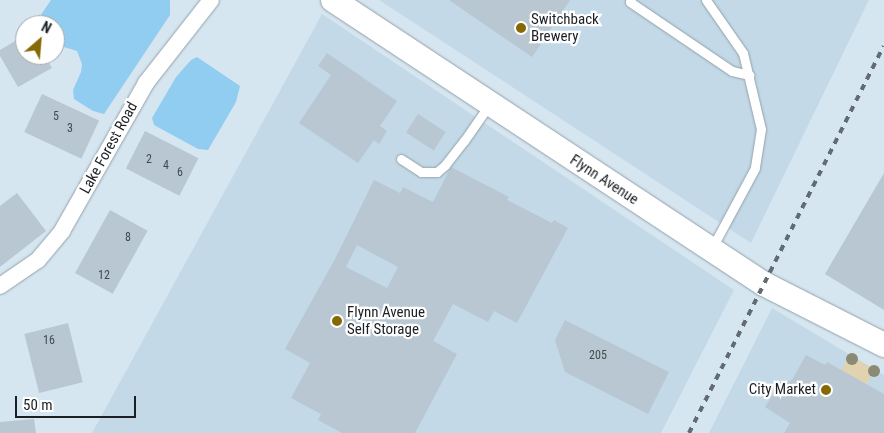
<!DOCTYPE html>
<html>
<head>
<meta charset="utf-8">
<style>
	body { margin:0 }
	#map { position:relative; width:884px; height:433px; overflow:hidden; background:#d6e6f0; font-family:"Roboto Condensed",sans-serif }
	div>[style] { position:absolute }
	.built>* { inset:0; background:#c3d9e7 }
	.green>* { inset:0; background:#e1d3af; transform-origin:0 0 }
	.water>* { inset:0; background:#91cdf0 }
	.building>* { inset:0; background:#b8c7d1; transform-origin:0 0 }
	.roads { filter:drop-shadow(0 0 1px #92a1aa) drop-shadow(0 0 1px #92a1aa) }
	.lane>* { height:9px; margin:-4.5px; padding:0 4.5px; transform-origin:4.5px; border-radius:4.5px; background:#fff }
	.street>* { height:16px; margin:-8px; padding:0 8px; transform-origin:8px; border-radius:8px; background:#fff }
	.secondary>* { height:24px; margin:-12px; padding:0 12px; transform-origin:12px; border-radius:12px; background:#fff }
	.rail>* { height:4px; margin-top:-2px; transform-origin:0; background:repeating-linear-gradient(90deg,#626b72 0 6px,transparent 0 12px) }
	.trees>* { width:12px; height:12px; margin:-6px; border-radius:50%; background:#8b8a75 }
	.dots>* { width:14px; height:14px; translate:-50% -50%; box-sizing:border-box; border:2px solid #fff; border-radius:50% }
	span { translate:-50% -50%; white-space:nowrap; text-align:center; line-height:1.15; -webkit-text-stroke:4.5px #fff; paint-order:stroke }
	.number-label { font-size:12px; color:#424a4f }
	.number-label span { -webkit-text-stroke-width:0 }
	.poi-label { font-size:15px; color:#1b2024 }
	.left { translate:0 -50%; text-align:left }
	.right { translate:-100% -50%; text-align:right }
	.street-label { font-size:15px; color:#1b2024 }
	.north { position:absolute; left:15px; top:15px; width:50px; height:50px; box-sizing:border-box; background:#fff; border:1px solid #a4a6a7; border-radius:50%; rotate:27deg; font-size:14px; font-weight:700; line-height:20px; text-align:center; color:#1b2024 }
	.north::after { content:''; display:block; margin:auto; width:18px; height:22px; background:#866904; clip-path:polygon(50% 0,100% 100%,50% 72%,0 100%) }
	.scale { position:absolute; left:15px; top:396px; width:121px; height:22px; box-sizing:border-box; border:2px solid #1b2024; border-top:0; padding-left:6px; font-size:15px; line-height:18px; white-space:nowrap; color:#1b2024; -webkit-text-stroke:4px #fff; paint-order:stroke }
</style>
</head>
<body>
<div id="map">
	<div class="built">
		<i style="clip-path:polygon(379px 0,869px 0,751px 243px)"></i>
		<i style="clip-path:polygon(322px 14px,734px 290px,661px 433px,92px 433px)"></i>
		<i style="clip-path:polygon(772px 308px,884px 375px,884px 433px,709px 433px)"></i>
	</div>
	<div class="green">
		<i style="left:850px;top:355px;width:29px;height:17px;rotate:31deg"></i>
	</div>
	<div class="water">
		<i style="clip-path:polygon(51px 0,170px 0,170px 15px,104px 114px,93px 111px,74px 99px,73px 90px,81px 72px,82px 64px,77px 51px,64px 47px,55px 51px,55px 25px,37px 25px,38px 19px)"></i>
		<i style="clip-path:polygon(197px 57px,240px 86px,236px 102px,208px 150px,198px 149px,154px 125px,152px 118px,176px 77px,191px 60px)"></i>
	</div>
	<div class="building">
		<i style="clip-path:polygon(449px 0,570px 0,532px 57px)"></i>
		<i style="clip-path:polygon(25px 35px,25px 55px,44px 55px,52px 68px,18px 87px,0 56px,0 50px)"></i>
		<i style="clip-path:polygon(327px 53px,397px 101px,380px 126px,387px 131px,379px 144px,374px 140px,358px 163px,299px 123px,331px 75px,318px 66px)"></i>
		<i style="left:42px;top:94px;width:63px;height:42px;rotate:25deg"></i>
		<i style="left:418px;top:114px;width:33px;height:22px;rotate:33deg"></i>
		<i style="left:145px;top:131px;width:60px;height:42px;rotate:27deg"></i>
		<i style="clip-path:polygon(evenodd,451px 167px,509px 197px,507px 200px,552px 223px,554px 220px,568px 228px,517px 323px,494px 311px,488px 322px,453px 304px,433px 341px,457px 354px,415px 433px,342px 433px,318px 420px,321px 414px,291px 398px,310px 363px,285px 349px,335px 259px,374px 180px,400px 193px,403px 187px,433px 202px,451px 167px,357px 245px,398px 267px,387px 288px,346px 267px,357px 245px)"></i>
		<i style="clip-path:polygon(884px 173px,884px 310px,825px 274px)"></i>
		<i style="clip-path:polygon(17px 193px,46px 231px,0 267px,0 206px)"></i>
		<i style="left:110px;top:210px;width:43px;height:72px;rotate:29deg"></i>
		<i style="clip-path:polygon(565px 320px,669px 372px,648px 414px,565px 372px,555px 340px)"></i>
		<i style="left:68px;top:323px;width:61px;height:45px;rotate:76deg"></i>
		<i style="clip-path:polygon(806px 355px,825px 365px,827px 362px,884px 394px,884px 433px,784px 433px,790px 423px,765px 407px,780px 383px,792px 380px)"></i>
		<i style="clip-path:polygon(34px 419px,36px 433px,0 433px,0 422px)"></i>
	</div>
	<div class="roads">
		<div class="lane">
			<i style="left:631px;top:0;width:2px;rotate:117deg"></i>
			<i style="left:630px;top:2px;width:123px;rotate:34.1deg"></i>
			<i style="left:732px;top:71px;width:18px;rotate:13deg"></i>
			<i style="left:706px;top:0;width:65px;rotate:55.1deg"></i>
			<i style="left:743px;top:53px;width:78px;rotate:76.7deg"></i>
			<i style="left:761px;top:129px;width:39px;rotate:99deg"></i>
			<i style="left:755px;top:168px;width:91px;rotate:118.3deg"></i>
			<i style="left:401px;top:159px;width:24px;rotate:33deg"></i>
			<i style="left:421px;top:172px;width:16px"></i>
			<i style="left:437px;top:172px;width:11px;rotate:-41deg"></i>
			<i style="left:445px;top:165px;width:31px;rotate:-52deg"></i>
			<i style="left:464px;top:141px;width:44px;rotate:-55.2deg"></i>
		</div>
		<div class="street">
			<i style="left:0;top:286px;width:46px;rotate:-34.4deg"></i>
			<i style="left:38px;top:260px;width:38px;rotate:-50deg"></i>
			<i style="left:62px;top:231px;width:170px;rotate:-60.4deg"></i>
			<i style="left:146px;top:83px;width:105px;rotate:-51.9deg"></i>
		</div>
		<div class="secondary">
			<i style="left:333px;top:0;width:516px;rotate:33.38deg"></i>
			<i style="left:764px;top:284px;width:135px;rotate:26.9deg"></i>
		</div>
	</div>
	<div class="rail">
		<i style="left:689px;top:433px;width:433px;rotate:-63.3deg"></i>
	</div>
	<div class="trees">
		<i style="left:852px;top:359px"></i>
		<i style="left:874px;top:371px"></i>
	</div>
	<div class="dots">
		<i style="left:521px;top:28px;background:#866904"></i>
		<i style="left:337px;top:321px;background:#866904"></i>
		<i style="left:826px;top:390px;background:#866904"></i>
	</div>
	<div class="number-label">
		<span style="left:56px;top:117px">5</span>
		<span style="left:70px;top:129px">3</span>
		<span style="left:149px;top:160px">2</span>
		<span style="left:166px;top:166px">4</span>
		<span style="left:180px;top:173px">6</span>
		<span style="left:128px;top:238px">8</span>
		<span style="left:104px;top:276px">12</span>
		<span style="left:49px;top:341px">16</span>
		<span style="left:598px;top:356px">205</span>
	</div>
	<div class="poi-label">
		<span class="left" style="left:531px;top:28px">Switchback<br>Brewery</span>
		<span class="left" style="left:347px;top:321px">Flynn Avenue<br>Self Storage</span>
		<span class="right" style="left:816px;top:390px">City Market</span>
	</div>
	<div class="street-label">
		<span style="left:109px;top:148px;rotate:-61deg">Lake Forest Road</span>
		<span style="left:604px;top:180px;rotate:33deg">Flynn Avenue</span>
	</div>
	<div class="north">N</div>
	<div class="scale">50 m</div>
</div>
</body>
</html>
